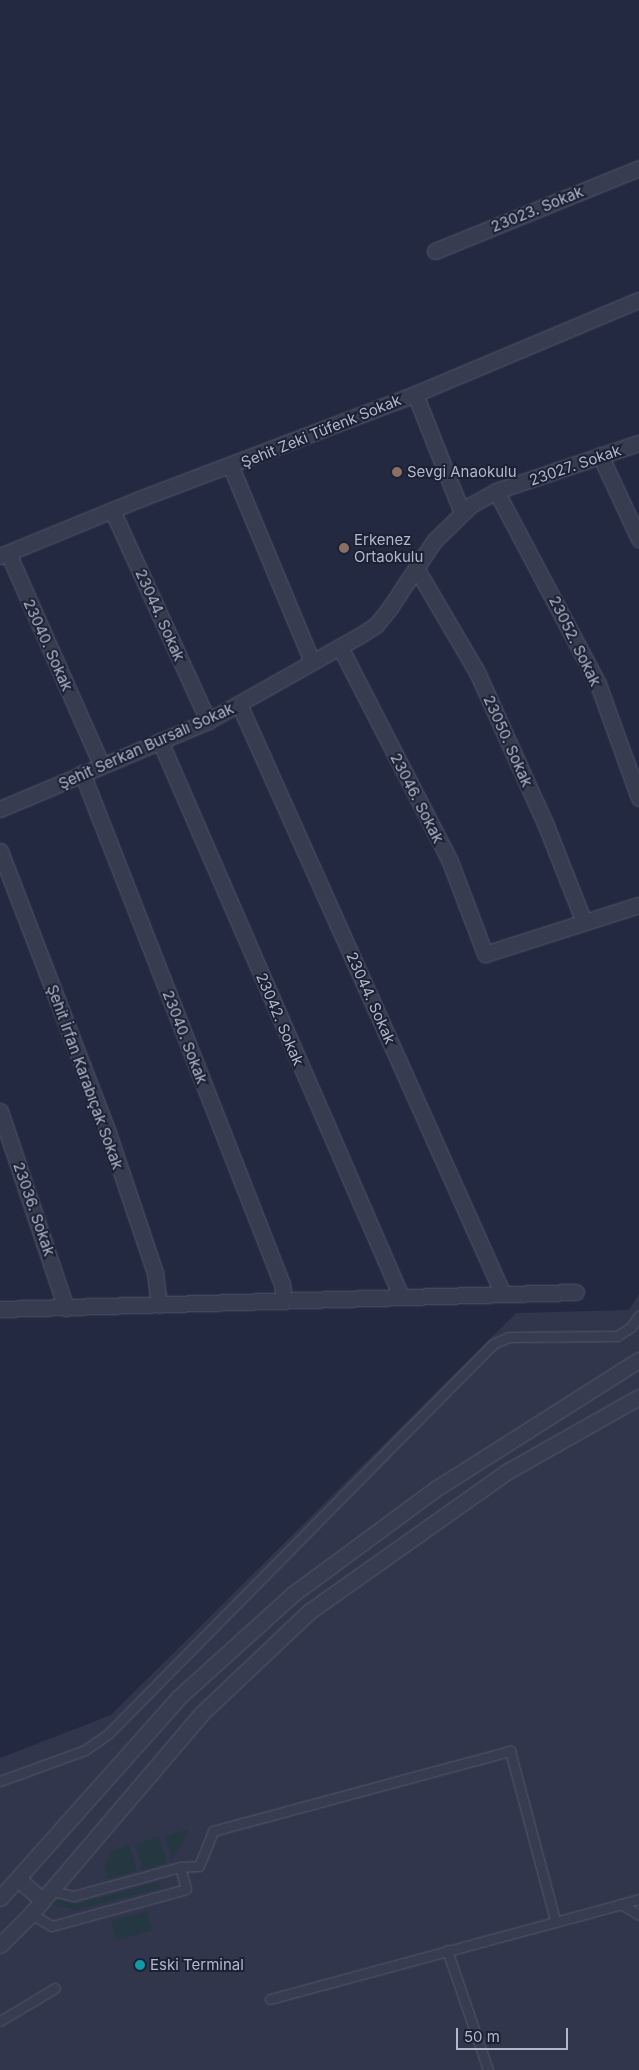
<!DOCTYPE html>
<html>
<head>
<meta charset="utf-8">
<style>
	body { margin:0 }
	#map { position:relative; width:639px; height:2070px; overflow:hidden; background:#232941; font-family:Inter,sans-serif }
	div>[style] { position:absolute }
	.airport>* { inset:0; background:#31364d }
	.green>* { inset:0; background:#253842; transform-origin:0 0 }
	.roads { filter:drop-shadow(0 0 1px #52576b) drop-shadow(0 0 1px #52576b) }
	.service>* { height:9px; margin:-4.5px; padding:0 4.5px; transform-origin:4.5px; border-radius:4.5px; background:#373c50 }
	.minor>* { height:15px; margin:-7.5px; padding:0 7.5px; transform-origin:7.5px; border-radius:7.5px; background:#373c50 }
	.dots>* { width:14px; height:14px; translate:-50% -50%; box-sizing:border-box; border:2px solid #1c2135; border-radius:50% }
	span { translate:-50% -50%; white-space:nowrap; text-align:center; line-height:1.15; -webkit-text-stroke:4px #1c2135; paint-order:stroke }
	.street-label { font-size:15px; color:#b3b7cb }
	.poi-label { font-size:15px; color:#b3b7cb }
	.left { translate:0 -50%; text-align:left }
	.scale { position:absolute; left:456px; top:2028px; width:112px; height:22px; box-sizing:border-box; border:2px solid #b3b7cb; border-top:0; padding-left:6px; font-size:15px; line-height:18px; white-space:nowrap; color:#b3b7cb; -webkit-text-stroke:4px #1c2135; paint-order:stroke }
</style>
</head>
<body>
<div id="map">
	<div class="airport">
		<i style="clip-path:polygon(639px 1294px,639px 2070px,0 2070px,0 1758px,111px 1715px,516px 1313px,629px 1310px)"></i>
	</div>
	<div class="green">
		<i style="clip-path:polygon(190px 1829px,172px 1860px,165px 1836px)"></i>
		<i style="left:159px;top:1837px;width:27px;height:25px;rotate:73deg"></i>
		<i style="clip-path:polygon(129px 1845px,137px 1871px,108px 1879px,104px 1866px,113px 1850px)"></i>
		<i style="clip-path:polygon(158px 1882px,161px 1888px,76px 1910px,48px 1903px,50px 1898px,77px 1904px)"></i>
		<i style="left:147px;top:1911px;width:20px;height:37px;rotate:75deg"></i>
	</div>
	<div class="roads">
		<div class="service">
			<i style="left:0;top:1781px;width:90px;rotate:-20deg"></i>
			<i style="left:85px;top:1750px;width:29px;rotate:-35deg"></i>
			<i style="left:109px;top:1733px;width:547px;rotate:-45.37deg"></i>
			<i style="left:493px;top:1344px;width:17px;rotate:-24deg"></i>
			<i style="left:509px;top:1337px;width:108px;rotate:-0.5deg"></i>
			<i style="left:617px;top:1336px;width:17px;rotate:-33deg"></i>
			<i style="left:631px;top:1327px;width:14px;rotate:-56deg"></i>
			<i style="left:180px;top:1867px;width:19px;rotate:-3deg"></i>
			<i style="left:199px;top:1866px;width:38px;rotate:-68deg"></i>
			<i style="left:213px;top:1831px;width:308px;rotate:-15.1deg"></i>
			<i style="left:510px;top:1751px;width:175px;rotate:75.1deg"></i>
			<i style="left:621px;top:1904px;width:19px;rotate:-16deg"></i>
			<i style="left:31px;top:1914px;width:24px;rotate:30deg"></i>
			<i style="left:52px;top:1926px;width:139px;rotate:-15.4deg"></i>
			<i style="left:186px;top:1889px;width:23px;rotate:-105deg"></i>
			<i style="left:180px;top:1867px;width:111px;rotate:164.8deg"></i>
			<i style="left:73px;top:1896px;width:25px;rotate:-166deg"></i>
			<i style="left:447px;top:1950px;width:127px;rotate:71.1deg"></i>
			<i style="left:270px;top:1999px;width:364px;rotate:-15.1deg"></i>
			<i style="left:621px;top:1904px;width:21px;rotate:31deg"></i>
			<i style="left:0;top:2021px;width:64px;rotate:-31deg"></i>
		</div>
		<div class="minor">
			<i style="left:435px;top:251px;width:220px;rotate:-22.1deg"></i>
			<i style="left:415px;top:394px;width:128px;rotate:68.4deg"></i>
			<i style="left:600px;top:455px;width:93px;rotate:65.1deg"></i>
			<i style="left:231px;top:467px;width:211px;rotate:67.4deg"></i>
			<i style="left:496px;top:491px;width:218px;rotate:62.1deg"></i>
			<i style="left:598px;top:684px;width:121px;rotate:70.2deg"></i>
			<i style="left:112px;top:510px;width:232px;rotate:65.5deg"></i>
			<i style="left:8px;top:553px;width:231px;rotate:66.2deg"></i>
			<i style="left:0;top:556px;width:150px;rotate:-22.3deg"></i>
			<i style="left:139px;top:499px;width:295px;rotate:-20.8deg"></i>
			<i style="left:415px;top:394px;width:243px;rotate:-22.8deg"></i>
			<i style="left:416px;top:568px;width:121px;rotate:59.6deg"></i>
			<i style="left:477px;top:672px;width:166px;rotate:65.8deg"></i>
			<i style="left:545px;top:823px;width:106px;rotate:68.5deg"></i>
			<i style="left:340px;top:647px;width:238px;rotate:62.8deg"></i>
			<i style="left:449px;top:859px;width:102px;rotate:69.2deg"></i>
			<i style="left:485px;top:954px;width:162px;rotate:-17.7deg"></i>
			<i style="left:239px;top:704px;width:644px;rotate:65.9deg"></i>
			<i style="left:160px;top:741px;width:605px;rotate:66.53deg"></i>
			<i style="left:82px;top:773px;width:549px;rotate:68.63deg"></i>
			<i style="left:282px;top:1284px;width:17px;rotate:83deg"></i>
			<i style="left:0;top:809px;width:226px;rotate:-22.9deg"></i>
			<i style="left:208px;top:721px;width:173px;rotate:-29.4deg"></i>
			<i style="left:359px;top:636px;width:20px;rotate:-33deg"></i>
			<i style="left:376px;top:625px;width:21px;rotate:-51deg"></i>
			<i style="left:389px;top:609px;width:82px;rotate:-56.5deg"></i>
			<i style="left:434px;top:541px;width:52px;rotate:-44.2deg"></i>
			<i style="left:471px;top:505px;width:29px;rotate:-29deg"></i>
			<i style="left:496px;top:491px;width:151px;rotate:-18.6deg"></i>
			<i style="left:0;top:851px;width:299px;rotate:69deg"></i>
			<i style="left:107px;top:1130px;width:151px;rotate:71.4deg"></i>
			<i style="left:155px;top:1273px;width:32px;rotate:83deg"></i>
			<i style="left:0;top:1111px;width:208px;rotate:71.5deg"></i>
			<i style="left:0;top:1309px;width:576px;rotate:-1.69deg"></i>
			<i style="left:18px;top:1879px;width:32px;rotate:41deg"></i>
			<i style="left:0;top:1898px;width:269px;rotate:-48.3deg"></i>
			<i style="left:179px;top:1697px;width:154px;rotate:-42.1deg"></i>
			<i style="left:293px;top:1594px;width:179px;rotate:-36.4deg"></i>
			<i style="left:437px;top:1488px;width:239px;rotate:-32.4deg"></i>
			<i style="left:0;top:1945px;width:44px;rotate:-45deg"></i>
			<i style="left:31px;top:1914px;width:262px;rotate:-49.6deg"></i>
			<i style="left:201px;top:1714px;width:150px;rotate:-43.4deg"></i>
			<i style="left:310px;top:1611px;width:242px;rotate:-35.3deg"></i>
			<i style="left:508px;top:1471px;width:150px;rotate:-29.5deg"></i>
		</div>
	</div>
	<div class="dots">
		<i style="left:397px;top:472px;background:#8d6e63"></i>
		<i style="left:344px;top:548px;background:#8d6e63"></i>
		<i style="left:140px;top:1965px;background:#0f9aa8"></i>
	</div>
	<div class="street-label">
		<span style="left:537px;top:209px;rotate:-22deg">23023. Sokak</span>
		<span style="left:321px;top:431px;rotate:-22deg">Şehit Zeki Tüfenk Sokak</span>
		<span style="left:575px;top:465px;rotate:-19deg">23027. Sokak</span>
		<span style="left:160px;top:615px;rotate:66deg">23044. Sokak</span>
		<span style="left:575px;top:641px;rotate:64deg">23052. Sokak</span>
		<span style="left:48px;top:645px;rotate:66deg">23040. Sokak</span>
		<span style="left:508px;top:741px;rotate:66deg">23050. Sokak</span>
		<span style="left:146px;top:746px;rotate:-24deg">Şehit Serkan Bursalı Sokak</span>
		<span style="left:417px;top:798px;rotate:63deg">23046. Sokak</span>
		<span style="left:371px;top:998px;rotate:66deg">23044. Sokak</span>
		<span style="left:280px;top:1019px;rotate:67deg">23042. Sokak</span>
		<span style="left:185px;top:1037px;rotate:69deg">23040. Sokak</span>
		<span style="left:85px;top:1077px;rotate:70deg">Şehit İrfan Karabıçak Sokak</span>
		<span style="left:34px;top:1209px;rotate:71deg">23036. Sokak</span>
	</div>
	<div class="poi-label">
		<span class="left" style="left:407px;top:472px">Sevgi Anaokulu</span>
		<span class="left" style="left:354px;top:548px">Erkenez<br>Ortaokulu</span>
		<span class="left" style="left:150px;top:1965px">Eski Terminal</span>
	</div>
	<div class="scale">50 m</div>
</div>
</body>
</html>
